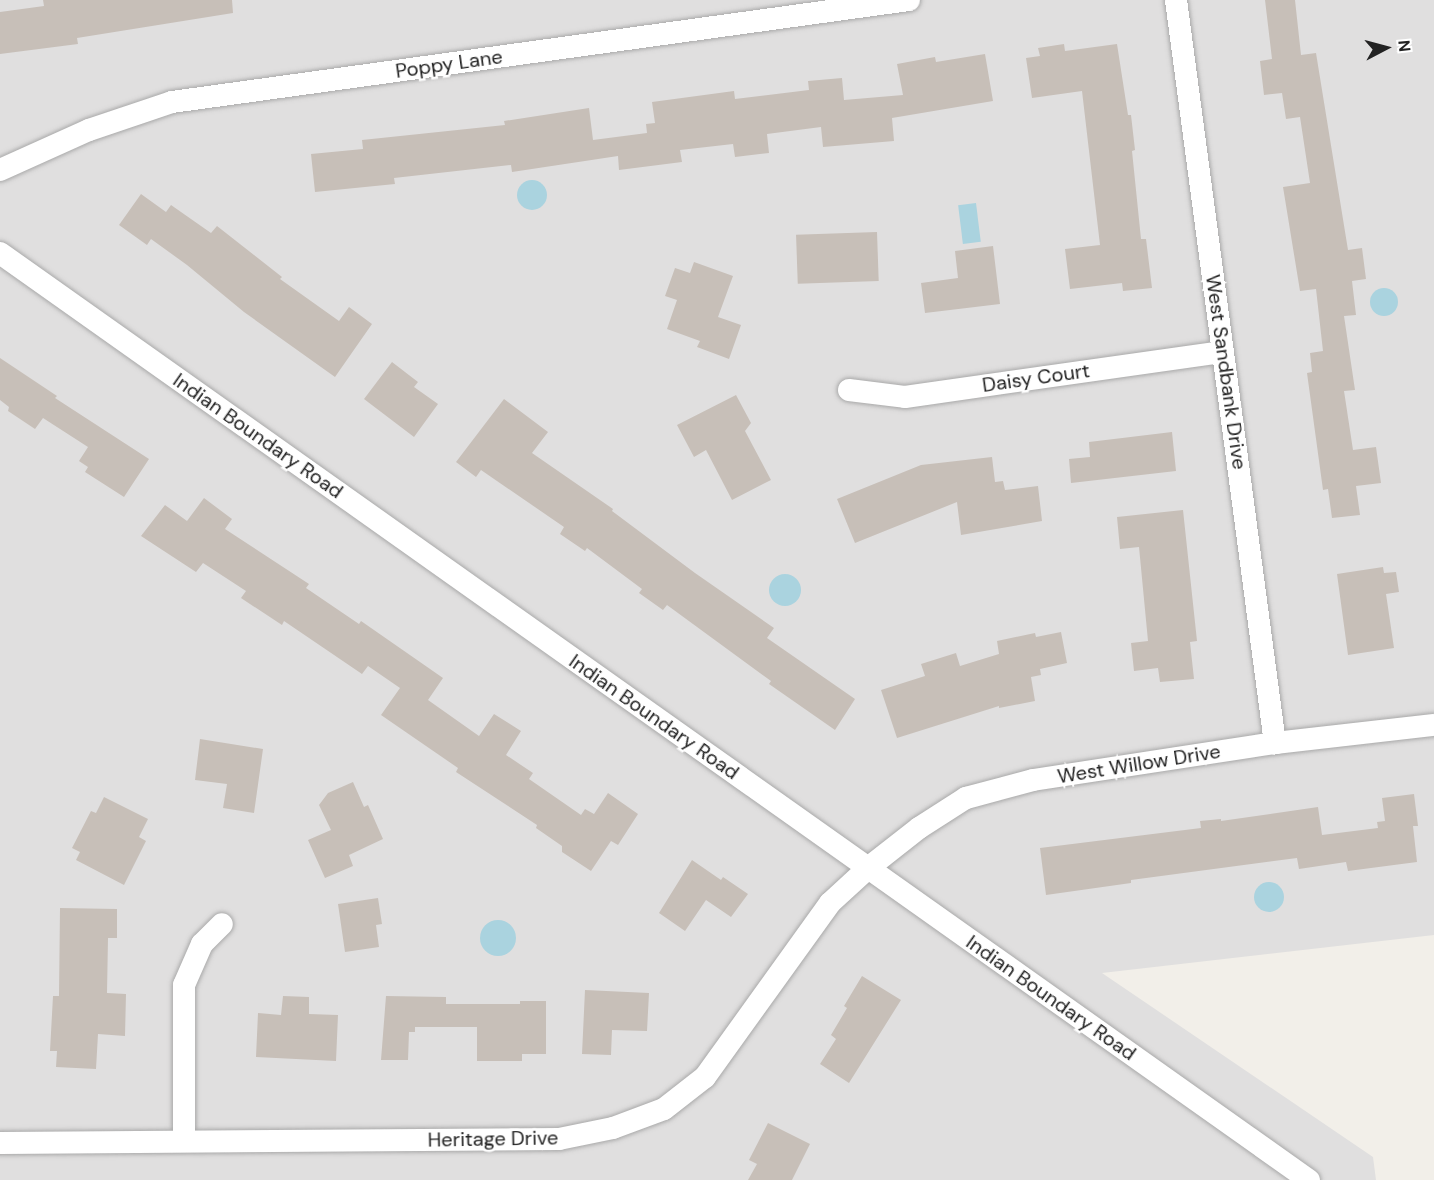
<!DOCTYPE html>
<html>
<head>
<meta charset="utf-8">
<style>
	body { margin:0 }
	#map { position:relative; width:1434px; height:1180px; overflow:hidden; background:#f2efe9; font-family:"DM Sans",sans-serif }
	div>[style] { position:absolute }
	.residential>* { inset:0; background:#e0dfdf }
	.water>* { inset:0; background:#aad3df; transform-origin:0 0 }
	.round { border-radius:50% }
	.building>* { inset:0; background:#c7bfb8; transform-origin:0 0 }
	.roads { filter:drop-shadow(0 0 2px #a9a9a9) drop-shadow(0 0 2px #a9a9a9) }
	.street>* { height:22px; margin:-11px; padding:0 11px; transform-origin:11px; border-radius:11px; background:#fff }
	span { translate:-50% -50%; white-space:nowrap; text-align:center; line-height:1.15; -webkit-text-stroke:5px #fff; paint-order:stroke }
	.street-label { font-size:20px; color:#222 }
	.north { position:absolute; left:1356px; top:18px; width:60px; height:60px; -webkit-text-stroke:4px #fff; paint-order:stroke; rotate:84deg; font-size:16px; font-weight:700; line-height:24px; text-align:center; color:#222 }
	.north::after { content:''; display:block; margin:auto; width:21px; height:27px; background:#222; clip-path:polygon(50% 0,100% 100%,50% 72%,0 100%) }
</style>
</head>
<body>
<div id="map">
	<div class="residential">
		<i style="clip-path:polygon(0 0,1434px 0,1434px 935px,1102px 973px,1373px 1157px,1376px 1180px,0 1180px)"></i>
	</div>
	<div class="water">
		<i class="round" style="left:517px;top:180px;width:30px;height:30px"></i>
		<i style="left:976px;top:203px;width:39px;height:18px;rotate:83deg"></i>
		<i class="round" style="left:1370px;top:288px;width:28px;height:28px"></i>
		<i class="round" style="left:769px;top:574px;width:32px;height:32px"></i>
		<i class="round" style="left:1254px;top:882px;width:30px;height:30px"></i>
		<i class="round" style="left:480px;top:920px;width:36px;height:36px"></i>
	</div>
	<div class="building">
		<i style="clip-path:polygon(43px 0,232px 0,233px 13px,77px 38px,78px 44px,0 54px,0 12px,44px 6px)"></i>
		<i style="clip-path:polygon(1265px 0,1295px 0,1301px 55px,1316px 53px,1348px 250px,1362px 248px,1366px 279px,1352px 281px,1356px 315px,1344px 316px,1355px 390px,1344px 391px,1353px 450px,1376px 447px,1381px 483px,1356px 486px,1360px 515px,1332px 518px,1328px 489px,1323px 490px,1307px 373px,1312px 372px,1310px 353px,1323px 351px,1316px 289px,1300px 291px,1283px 187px,1310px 183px,1300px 117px,1286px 119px,1282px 93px,1264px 95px,1260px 61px,1272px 59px)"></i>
		<i style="clip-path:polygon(1064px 44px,1065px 51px,1117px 44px,1128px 115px,1131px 115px,1135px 150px,1132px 151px,1141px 239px,1146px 239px,1152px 288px,1123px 291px,1122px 283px,1070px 289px,1065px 249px,1100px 245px,1082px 91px,1032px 98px,1026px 58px,1040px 56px,1038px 48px)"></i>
		<i style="clip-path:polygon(985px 54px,993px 101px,892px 118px,894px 141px,823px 147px,821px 127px,767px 134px,769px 153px,735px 157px,733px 144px,680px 150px,682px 162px,619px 170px,618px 156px,512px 172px,511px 165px,394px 178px,395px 184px,315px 192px,311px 154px,363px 149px,362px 140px,505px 125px,504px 121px,589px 108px,593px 140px,647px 133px,646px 124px,655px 123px,652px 102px,734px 91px,735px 99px,809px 90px,808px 81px,842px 78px,844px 100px,903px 95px,897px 64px,935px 57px,936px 62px)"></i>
		<i style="clip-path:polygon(141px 194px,166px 212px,171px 205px,211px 233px,217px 226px,282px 277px,280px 279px,339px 321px,349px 307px,372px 324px,335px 377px,244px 312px,187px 265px,151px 239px,147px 245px,119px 225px)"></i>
		<i style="left:877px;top:232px;width:49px;height:81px;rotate:88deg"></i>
		<i style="clip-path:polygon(993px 246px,1000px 304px,925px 313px,921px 283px,958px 278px,955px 251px)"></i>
		<i style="clip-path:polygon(694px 262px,733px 276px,718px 317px,741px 325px,729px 359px,697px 347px,700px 341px,667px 329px,677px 300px,665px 296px,675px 268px,690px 273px)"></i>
		<i style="clip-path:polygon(0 358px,57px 396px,55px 398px,149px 459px,124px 497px,85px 472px,88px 467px,79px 461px,88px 447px,43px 418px,35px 429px,8px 411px,9px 407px,0 400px)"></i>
		<i style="clip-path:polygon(392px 362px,418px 382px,414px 387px,438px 404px,414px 437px,364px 399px)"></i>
		<i style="clip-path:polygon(736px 395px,751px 423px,745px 431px,771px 480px,732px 500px,706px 450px,694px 457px,677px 425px)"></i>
		<i style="clip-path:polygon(504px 399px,548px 432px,532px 453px,613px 509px,612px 511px,695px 573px,774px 628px,767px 638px,855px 699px,835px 730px,769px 684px,771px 681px,667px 605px,663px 610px,639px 593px,642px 589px,587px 548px,585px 551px,560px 534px,564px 527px,481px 470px,476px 477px,456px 462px)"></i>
		<i style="clip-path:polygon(1172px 432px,1176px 471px,1071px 483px,1069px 459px,1090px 457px,1089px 442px)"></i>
		<i style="clip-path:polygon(992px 457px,995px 482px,1003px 481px,1005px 490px,1038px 486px,1042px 521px,961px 535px,957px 502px,855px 543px,837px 499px,921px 465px)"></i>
		<i style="clip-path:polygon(204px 498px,232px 519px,225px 529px,309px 584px,306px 588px,359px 624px,361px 621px,443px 678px,428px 700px,479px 736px,494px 714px,521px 731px,506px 755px,533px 773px,529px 779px,581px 815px,585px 809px,594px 814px,608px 793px,638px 814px,618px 845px,611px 841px,591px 871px,562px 852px,562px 846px,536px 828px,537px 825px,456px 772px,458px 768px,381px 715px,400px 688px,368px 666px,362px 674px,284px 621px,282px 625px,241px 598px,246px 591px,203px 563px,196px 572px,141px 536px,165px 505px,187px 521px)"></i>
		<i style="clip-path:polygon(1183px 510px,1197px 641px,1190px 642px,1194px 679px,1160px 682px,1158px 668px,1134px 671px,1131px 643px,1148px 641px,1139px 547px,1120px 549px,1117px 517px)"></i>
		<i style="clip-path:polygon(1383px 567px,1384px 573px,1396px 572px,1399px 592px,1386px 594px,1394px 648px,1348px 655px,1337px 574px)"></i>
		<i style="clip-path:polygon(1061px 632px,1067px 663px,1040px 669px,1041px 675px,1031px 677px,1035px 701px,999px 708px,999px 706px,897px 738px,881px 690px,925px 676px,921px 664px,956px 653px,960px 666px,999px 654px,997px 641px,1035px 633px,1036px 637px)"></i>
		<i style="clip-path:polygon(200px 739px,263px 749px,254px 813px,223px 808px,227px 784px,195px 780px)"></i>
		<i style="clip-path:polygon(353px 782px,364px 807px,368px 805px,383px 839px,349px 855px,353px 866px,325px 878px,308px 840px,331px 830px,319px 805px,328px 793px)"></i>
		<i style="clip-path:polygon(1414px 794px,1418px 826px,1413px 826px,1417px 862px,1348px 871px,1346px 862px,1299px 869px,1297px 858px,1131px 880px,1131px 883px,1046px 895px,1040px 848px,1201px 828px,1200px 821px,1221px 819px,1221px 821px,1318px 807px,1322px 835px,1378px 828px,1377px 822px,1385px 821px,1382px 798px)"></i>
		<i style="clip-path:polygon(104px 797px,148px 819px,139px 837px,146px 841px,124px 885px,76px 860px,80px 852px,72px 848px,91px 811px,96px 813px)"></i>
		<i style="clip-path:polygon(692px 860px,721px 880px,723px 877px,748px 894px,731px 917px,706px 900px,685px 931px,659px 913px)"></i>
		<i style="clip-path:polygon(378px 898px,382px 924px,376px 925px,379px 947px,345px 952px,338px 904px)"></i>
		<i style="clip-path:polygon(60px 908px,117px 909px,117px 938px,108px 938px,107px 993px,126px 994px,125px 1036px,98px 1034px,96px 1069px,56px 1067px,57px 1051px,50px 1051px,53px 996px,59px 996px)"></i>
		<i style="clip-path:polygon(862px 976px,901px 1000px,849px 1083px,820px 1064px,836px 1039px,831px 1035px,847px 1008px,844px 1006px)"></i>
		<i style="clip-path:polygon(585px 990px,649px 993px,647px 1031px,612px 1030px,611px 1055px,582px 1054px)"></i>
		<i style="clip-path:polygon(283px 996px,309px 997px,309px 1014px,338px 1015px,336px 1061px,256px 1057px,258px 1013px,281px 1015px)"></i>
		<i style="clip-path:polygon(386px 996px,446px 997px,446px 1004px,520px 1004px,520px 1001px,546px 1001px,546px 1054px,522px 1054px,522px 1061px,477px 1061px,477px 1027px,415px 1027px,415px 1032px,409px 1032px,408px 1060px,381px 1060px)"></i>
		<i style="clip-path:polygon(768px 1123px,810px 1144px,792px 1180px,748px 1180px,757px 1164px,749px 1160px)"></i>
	</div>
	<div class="roads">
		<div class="street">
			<i style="left:1176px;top:0;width:750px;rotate:82.41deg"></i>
			<i style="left:0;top:170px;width:98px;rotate:-24.2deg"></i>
			<i style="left:89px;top:130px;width:88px;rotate:-18.6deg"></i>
			<i style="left:172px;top:102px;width:744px;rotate:-7.88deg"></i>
			<i style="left:0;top:253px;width:1604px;rotate:35.31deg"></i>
			<i style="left:849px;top:390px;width:56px;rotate:7.1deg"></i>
			<i style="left:905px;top:397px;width:321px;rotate:-8.1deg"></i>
			<i style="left:184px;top:1140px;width:155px;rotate:-90deg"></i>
			<i style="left:184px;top:985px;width:45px;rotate:-66.3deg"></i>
			<i style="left:202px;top:944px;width:28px;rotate:-45deg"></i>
			<i style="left:0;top:1143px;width:559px;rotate:-0.41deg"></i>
			<i style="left:559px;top:1139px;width:55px;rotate:-11.5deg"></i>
			<i style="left:613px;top:1128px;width:54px;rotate:-20.4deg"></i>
			<i style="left:664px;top:1109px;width:52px;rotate:-38deg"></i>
			<i style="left:705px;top:1077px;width:214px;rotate:-54.3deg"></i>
			<i style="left:830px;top:903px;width:52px;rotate:-42.6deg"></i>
			<i style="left:868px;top:868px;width:65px;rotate:-38.1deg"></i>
			<i style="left:919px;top:828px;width:56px;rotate:-32.6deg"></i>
			<i style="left:966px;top:798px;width:69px;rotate:-15deg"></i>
			<i style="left:1033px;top:780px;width:245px;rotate:-8.7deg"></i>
			<i style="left:1275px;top:743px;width:160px;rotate:-6.5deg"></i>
		</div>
	</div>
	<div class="street-label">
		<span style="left:449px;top:64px;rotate:-8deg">Poppy Lane</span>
		<span style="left:1226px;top:372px;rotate:82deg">West Sandbank Drive</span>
		<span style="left:1036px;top:378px;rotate:-8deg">Daisy Court</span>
		<span style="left:258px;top:436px;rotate:35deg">Indian Boundary Road</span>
		<span style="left:654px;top:717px;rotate:35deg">Indian Boundary Road</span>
		<span style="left:1139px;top:764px;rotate:-9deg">West Willow Drive</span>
		<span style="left:1051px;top:998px;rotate:35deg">Indian Boundary Road</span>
		<span style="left:493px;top:1139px;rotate:-1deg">Heritage Drive</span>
	</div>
	<div class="north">N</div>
</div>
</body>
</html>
